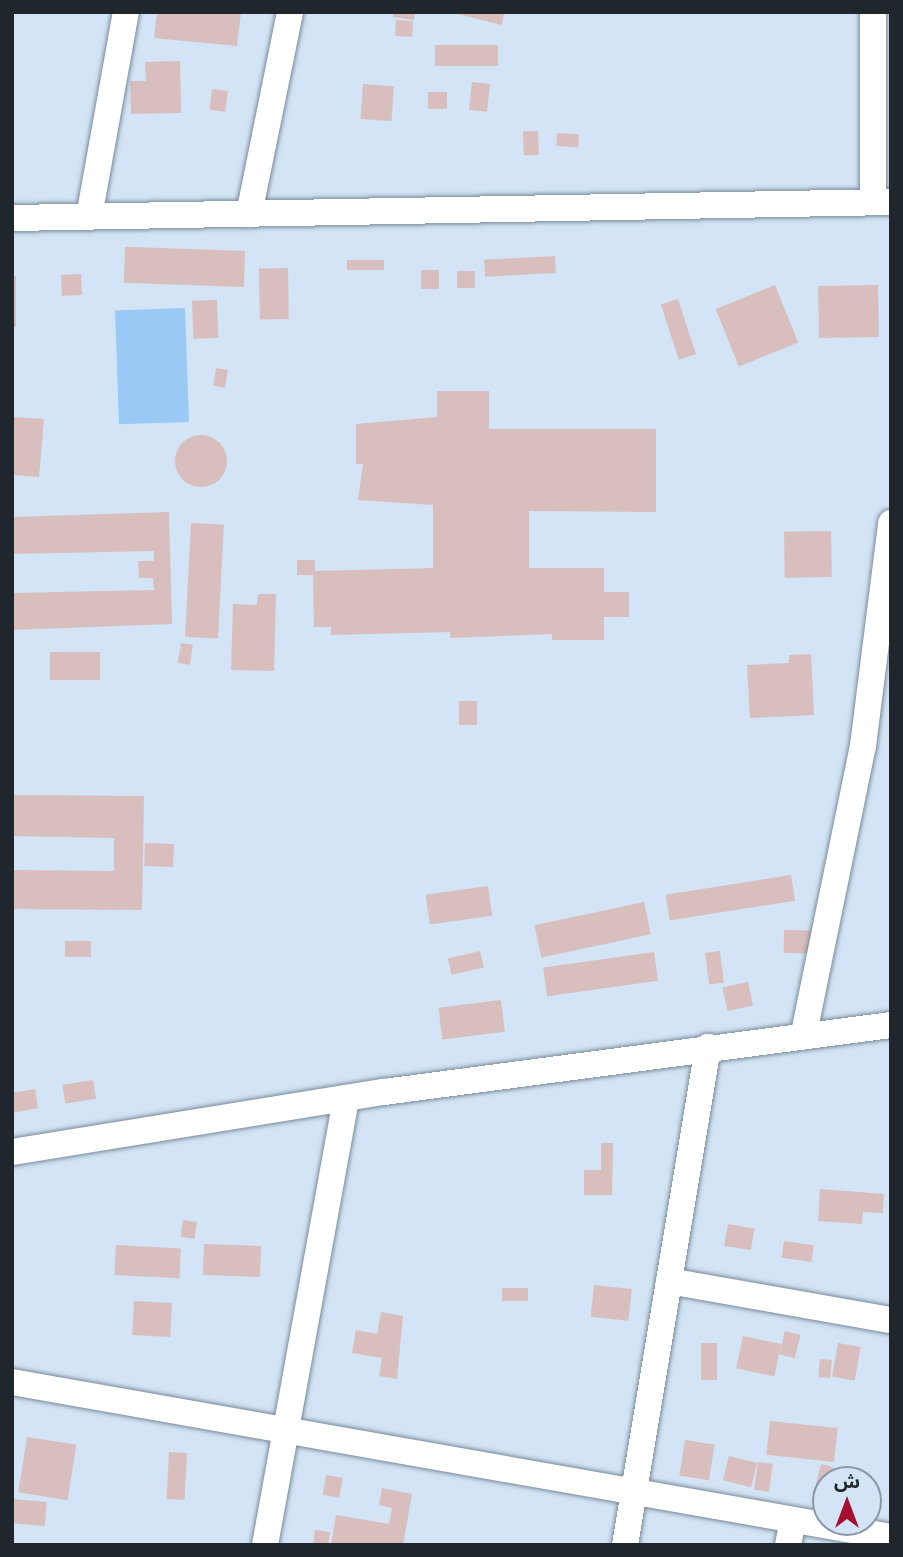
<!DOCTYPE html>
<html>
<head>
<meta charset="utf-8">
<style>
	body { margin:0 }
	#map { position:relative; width:903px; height:1557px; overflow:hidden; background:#d2e4f5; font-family:"Fira Sans","Noto Sans Arabic",sans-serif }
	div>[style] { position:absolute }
	.green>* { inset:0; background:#99c9f4; transform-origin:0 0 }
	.building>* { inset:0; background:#d9bebe; transform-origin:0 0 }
	.round { border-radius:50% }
	.roads { filter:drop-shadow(0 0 2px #7a8a9a) drop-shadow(0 0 2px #7a8a9a) }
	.minor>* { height:26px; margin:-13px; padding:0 13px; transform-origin:13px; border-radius:13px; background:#fff }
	span { translate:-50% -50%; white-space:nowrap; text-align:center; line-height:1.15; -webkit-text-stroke:6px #d2e4f5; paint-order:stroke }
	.frame { position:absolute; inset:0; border:14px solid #1f262c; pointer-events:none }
	.north { position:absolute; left:812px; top:1466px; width:70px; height:70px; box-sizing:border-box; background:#d2e4f5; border:2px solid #8a98a5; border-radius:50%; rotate:0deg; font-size:19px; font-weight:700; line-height:28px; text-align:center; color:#1f262c }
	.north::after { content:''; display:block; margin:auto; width:24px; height:32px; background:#a70f2f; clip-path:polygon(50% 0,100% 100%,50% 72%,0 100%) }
</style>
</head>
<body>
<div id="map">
	<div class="green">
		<i style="left:185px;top:308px;width:114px;height:70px;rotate:88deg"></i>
	</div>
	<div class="building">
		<i style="clip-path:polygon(157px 12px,241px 12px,237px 46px,154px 38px)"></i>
		<i style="clip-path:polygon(394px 12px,415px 12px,414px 20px,393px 17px)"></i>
		<i style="clip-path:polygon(450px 12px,504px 12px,502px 25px)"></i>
		<i style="left:396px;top:20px;width:17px;height:16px;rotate:3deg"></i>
		<i style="left:498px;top:45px;width:21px;height:63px;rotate:90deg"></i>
		<i style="clip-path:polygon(180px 61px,181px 113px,131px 114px,130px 81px,146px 81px,145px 62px)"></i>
		<i style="left:472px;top:82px;width:18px;height:28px;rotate:6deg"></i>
		<i style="left:363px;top:84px;width:31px;height:35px;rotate:4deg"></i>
		<i style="left:212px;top:89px;width:16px;height:21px;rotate:7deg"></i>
		<i style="left:428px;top:92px;width:19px;height:17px"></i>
		<i style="left:538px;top:131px;width:24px;height:15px;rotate:88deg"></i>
		<i style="left:557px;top:133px;width:22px;height:13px;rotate:3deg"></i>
		<i style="left:245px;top:251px;width:36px;height:120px;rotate:92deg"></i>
		<i style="left:555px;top:256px;width:17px;height:71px;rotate:87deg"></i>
		<i style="left:384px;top:260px;width:10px;height:37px;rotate:90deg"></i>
		<i style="left:288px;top:268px;width:51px;height:29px;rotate:89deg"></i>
		<i style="left:421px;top:270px;width:18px;height:19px"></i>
		<i style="left:457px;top:271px;width:18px;height:17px"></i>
		<i style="left:81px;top:274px;width:21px;height:20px;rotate:87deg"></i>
		<i style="left:12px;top:276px;width:4px;height:51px"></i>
		<i style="left:775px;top:285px;width:62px;height:64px;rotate:68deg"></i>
		<i style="left:878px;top:285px;width:52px;height:60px;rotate:89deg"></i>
		<i style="left:678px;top:299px;width:58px;height:18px;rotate:72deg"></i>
		<i style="left:217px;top:300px;width:38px;height:25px;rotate:88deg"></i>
		<i style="left:216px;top:368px;width:12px;height:18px;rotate:9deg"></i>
		<i style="clip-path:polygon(437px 391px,489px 391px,489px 429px,656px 429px,656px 512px,529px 511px,529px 568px,604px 568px,604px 592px,629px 592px,629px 617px,604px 617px,604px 640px,552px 640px,552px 634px,450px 638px,450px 632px,331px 635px,331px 627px,314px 627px,313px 575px,297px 575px,297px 560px,315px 560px,315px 571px,433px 568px,433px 505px,358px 500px,363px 464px,356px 464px,356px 424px,437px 417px)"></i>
		<i style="clip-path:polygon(12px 417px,44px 419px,39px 477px,12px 475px)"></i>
		<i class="round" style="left:175px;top:435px;width:52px;height:52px"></i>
		<i style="clip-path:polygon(169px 512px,172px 624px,12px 630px,12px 593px,154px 590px,153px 578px,139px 578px,138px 561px,154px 561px,154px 551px,12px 554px,12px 517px)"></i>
		<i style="left:191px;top:523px;width:33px;height:114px;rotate:3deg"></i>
		<i style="left:831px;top:531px;width:46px;height:47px;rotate:89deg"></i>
		<i style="clip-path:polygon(258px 594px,276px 594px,274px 671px,231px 670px,233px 604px,257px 605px)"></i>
		<i style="left:181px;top:643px;width:12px;height:20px;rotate:9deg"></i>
		<i style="left:50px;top:652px;width:50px;height:28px"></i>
		<i style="clip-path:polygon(811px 654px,814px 715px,750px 718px,747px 665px,789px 663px,789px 655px)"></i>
		<i style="left:459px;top:701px;width:18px;height:24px"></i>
		<i style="clip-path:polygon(12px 795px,144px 796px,142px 910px,12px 909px,12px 870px,114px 871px,114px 838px,12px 836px)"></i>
		<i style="left:145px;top:843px;width:29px;height:23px;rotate:2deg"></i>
		<i style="left:791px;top:875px;width:26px;height:127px;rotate:81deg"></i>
		<i style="left:488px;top:886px;width:30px;height:63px;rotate:82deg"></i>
		<i style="left:644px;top:902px;width:33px;height:112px;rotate:78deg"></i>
		<i style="left:784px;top:930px;width:49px;height:23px;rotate:1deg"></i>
		<i style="left:65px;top:941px;width:26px;height:16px"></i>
		<i style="left:480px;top:951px;width:17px;height:33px;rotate:77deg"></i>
		<i style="left:720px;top:951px;width:32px;height:15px;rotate:83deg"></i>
		<i style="left:654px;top:952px;width:29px;height:112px;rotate:82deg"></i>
		<i style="left:748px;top:982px;width:24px;height:26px;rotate:78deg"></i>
		<i style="left:501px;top:1000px;width:32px;height:63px;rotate:83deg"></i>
		<i style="left:93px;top:1080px;width:19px;height:31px;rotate:81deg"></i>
		<i style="clip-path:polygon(35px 1089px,38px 1108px,12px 1113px,12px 1093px)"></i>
		<i style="clip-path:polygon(601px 1143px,613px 1143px,612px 1195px,584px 1195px,584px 1170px,601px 1170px)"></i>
		<i style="clip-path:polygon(820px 1189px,884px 1194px,883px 1213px,863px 1212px,862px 1224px,818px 1221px)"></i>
		<i style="left:183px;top:1220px;width:14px;height:17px;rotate:8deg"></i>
		<i style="left:728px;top:1224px;width:27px;height:22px;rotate:10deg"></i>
		<i style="left:784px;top:1241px;width:30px;height:17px;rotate:8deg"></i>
		<i style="left:204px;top:1244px;width:57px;height:31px;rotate:2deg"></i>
		<i style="left:116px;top:1245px;width:65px;height:30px;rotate:3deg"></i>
		<i style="left:594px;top:1285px;width:38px;height:32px;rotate:6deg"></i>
		<i style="left:528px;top:1288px;width:13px;height:26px;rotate:90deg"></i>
		<i style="left:134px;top:1301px;width:38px;height:34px;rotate:3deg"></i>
		<i style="clip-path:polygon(381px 1312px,403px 1316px,397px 1379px,379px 1376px,382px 1358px,352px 1353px,356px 1330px,377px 1334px)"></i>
		<i style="left:785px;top:1331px;width:16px;height:24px;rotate:14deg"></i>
		<i style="left:743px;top:1336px;width:39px;height:33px;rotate:12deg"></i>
		<i style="left:701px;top:1343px;width:16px;height:37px"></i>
		<i style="left:838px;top:1343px;width:23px;height:34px;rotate:10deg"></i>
		<i style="left:820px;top:1359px;width:12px;height:18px;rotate:5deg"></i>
		<i style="left:770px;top:1421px;width:68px;height:34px;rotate:6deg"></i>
		<i style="left:27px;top:1437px;width:50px;height:56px;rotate:9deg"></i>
		<i style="left:685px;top:1440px;width:30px;height:36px;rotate:9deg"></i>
		<i style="left:169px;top:1452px;width:18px;height:47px;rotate:3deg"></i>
		<i style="left:729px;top:1456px;width:29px;height:25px;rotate:14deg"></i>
		<i style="left:758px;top:1462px;width:15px;height:28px;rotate:8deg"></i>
		<i style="left:821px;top:1464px;width:12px;height:36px;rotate:14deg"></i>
		<i style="left:326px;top:1475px;width:17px;height:20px;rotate:10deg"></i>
		<i style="clip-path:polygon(868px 1480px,875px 1480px,874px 1500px,868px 1500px)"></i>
		<i style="clip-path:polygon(382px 1488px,412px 1494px,403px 1545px,331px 1545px,336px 1515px,389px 1524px,392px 1508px,379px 1505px)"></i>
		<i style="left:12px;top:1499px;width:35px;height:24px;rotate:5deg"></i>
		<i style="clip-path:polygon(315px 1530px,330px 1532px,328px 1545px,313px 1545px)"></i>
	</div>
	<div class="roads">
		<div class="minor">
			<i style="left:873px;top:12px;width:190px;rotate:90deg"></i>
			<i style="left:249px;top:214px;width:206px;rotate:-78.5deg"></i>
			<i style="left:89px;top:217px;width:208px;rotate:-79.8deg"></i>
			<i style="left:12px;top:218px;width:879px;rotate:-1.04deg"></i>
			<i style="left:804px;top:1033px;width:293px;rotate:-78.4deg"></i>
			<i style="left:863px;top:746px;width:225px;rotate:-82.8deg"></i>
			<i style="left:12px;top:1152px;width:377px;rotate:-9.2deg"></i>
			<i style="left:384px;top:1092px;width:511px;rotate:-7.53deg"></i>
			<i style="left:669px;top:1281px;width:225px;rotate:10deg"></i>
			<i style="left:12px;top:1382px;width:893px;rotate:10deg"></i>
			<i style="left:265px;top:1545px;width:454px;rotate:-79.7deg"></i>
			<i style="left:625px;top:1545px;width:505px;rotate:-80.54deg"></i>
			<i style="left:788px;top:1545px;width:25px;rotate:-79deg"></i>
		</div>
	</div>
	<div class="frame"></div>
	<div class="north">ش</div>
</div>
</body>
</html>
